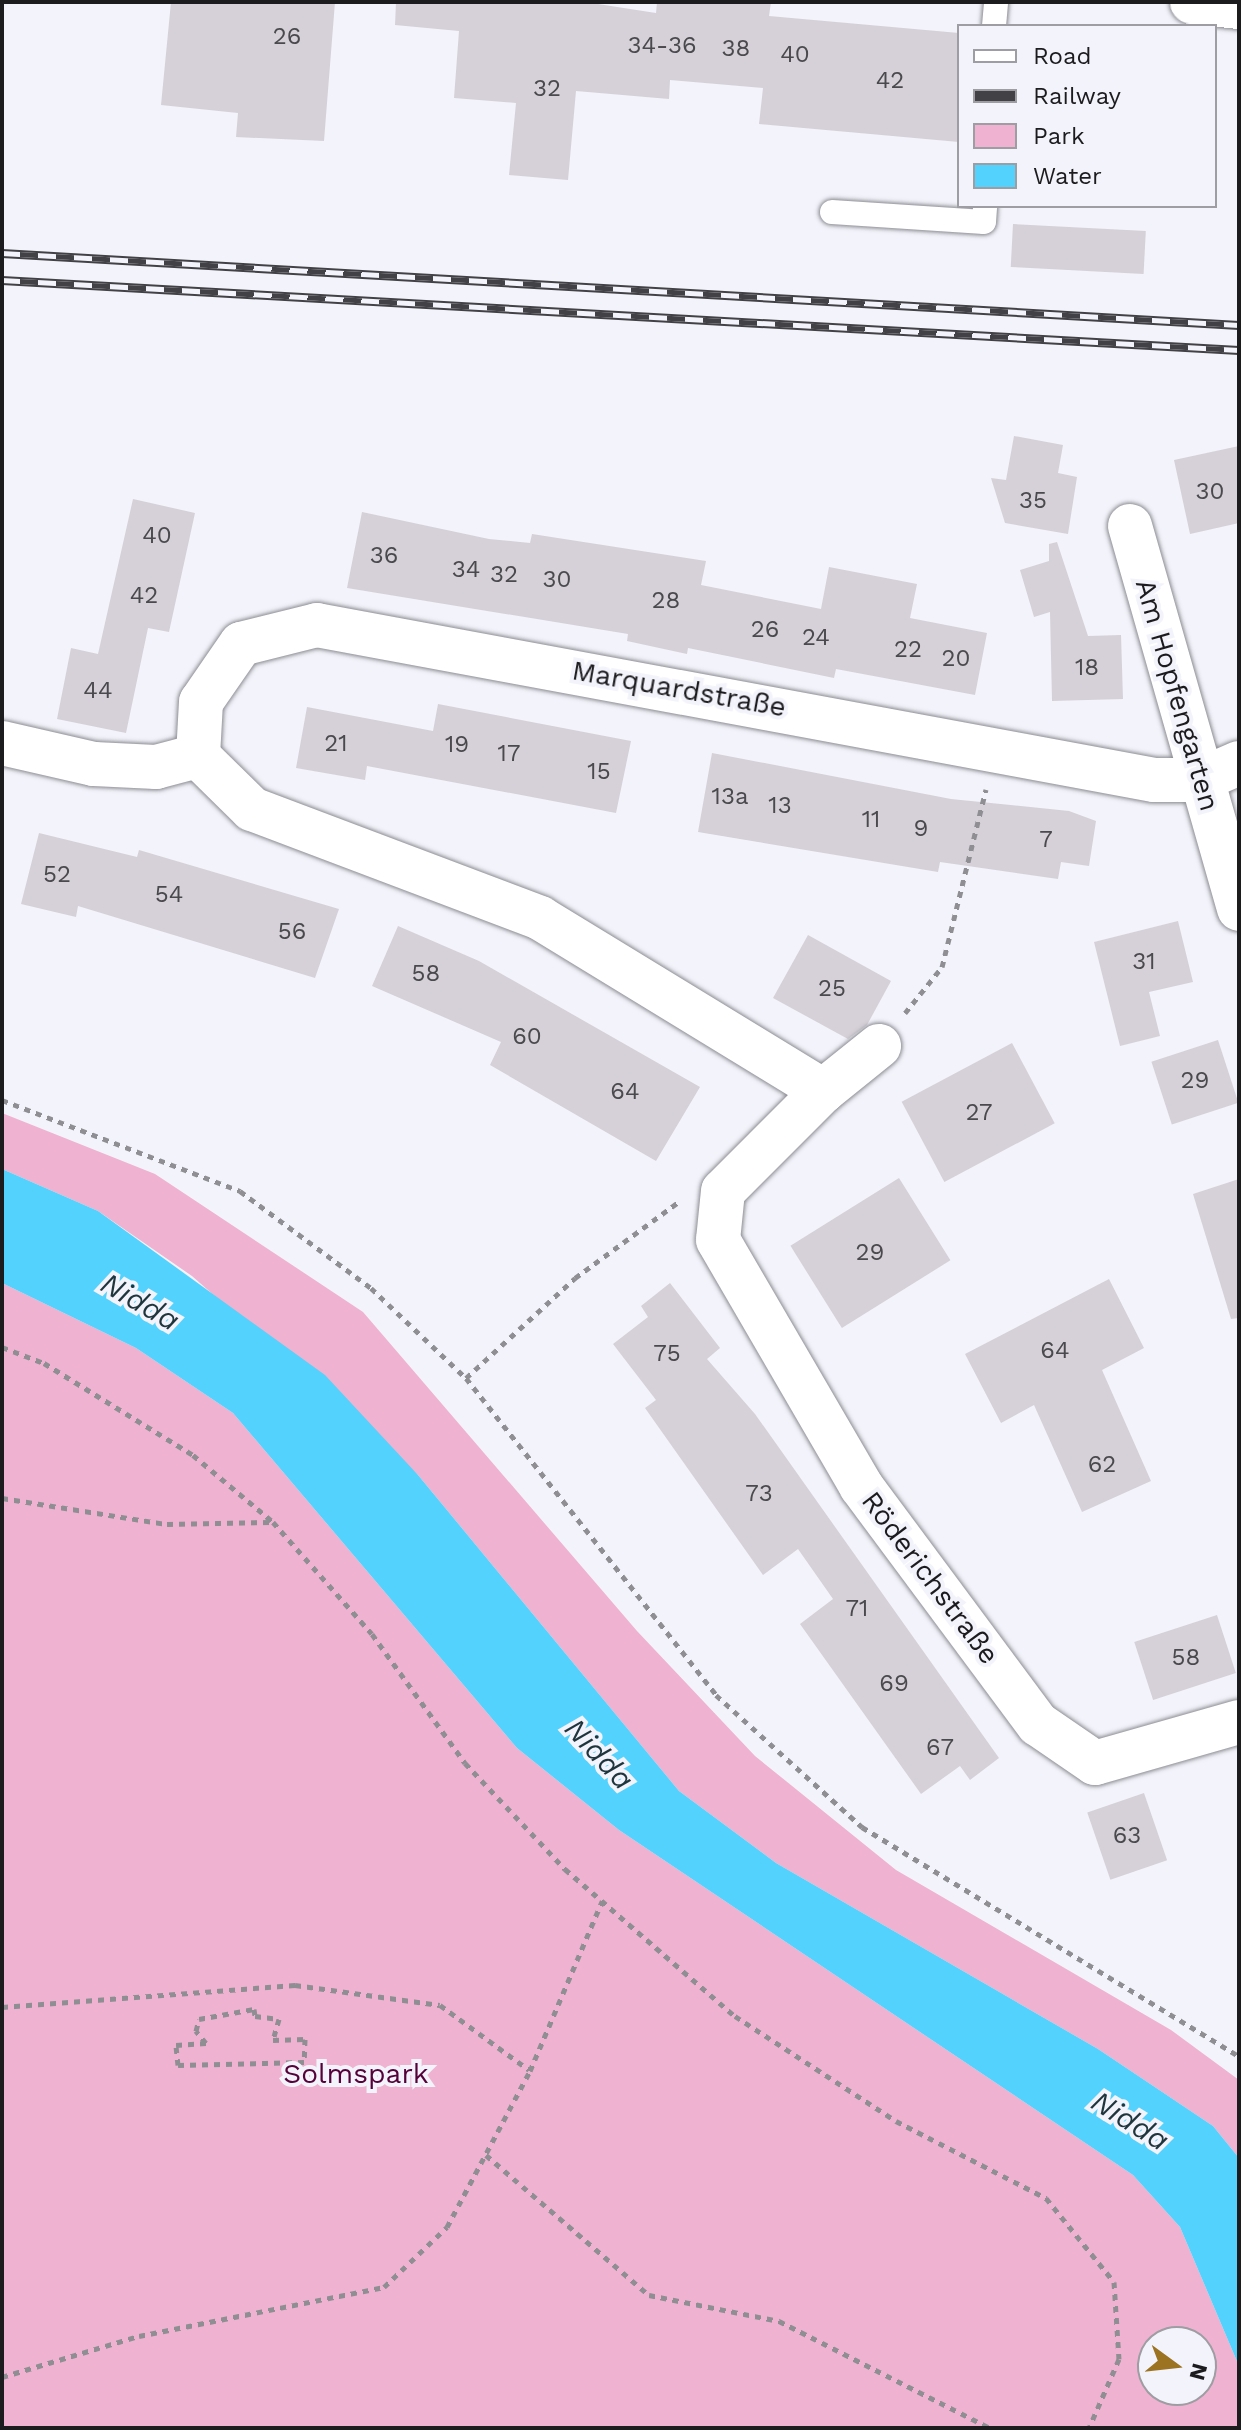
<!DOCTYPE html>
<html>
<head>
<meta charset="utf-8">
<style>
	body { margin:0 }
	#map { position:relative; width:1241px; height:2430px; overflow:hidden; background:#f3f3fb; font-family:"Work Sans",sans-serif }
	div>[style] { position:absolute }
	.green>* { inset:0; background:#efb2d0 }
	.water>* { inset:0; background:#52d2fc }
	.building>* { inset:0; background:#d6d1d8; transform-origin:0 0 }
	.path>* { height:5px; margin-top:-2.5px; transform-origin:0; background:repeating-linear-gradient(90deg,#8e8e93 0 6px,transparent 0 12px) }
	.roads { filter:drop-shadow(0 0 2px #8c8c93) drop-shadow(0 0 2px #8c8c93) }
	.lane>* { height:24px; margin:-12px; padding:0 12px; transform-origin:12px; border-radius:12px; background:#fff }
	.street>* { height:44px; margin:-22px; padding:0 22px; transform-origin:22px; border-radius:22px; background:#fff }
	.rail>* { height:9px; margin-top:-4.5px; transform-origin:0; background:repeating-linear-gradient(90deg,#f3f3fb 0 18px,#424246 0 36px); box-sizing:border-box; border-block:2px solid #424246 }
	span { translate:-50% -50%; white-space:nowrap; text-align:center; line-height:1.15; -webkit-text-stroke:8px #f3f3fb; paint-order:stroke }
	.number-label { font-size:24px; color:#4a494d }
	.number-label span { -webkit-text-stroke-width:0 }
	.street-label { font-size:28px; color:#1c1c1f }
	.park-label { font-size:28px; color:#56023a }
	.water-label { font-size:30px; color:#1f353d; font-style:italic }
	.frame { position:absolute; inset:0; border:4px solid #1c1c1f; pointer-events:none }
	.legend { position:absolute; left:957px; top:24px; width:260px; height:184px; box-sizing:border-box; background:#f3f3fb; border:2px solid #9d9da3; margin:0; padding:10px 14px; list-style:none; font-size:24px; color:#1c1c1f }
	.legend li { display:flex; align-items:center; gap:16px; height:40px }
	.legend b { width:40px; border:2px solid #9d9da3 }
	.north { position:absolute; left:1137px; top:2326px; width:80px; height:80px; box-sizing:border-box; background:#f3f3fb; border:2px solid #9d9da3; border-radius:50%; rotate:105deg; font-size:22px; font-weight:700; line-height:32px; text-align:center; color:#1c1c1f }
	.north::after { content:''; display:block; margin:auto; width:28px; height:36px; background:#9c7321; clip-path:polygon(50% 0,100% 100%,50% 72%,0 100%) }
</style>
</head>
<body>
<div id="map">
	<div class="green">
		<i style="clip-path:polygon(2px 1113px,155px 1174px,363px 1312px,637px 1631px,755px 1756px,896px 1870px,1171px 2030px,1239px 2080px,1239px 2158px,1213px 2126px,1098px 2049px,776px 1863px,679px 1791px,418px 1475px,192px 1276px,98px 1211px,2px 1169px)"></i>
		<i style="clip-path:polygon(evenodd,2px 1283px,136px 1348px,233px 1413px,517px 1748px,619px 1830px,1133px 2175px,1180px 2227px,1239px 2366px,1239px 2428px,2px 2428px,2px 1283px,1153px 2342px,1201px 2342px,1201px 2390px,1153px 2390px,1153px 2342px)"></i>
	</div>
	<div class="water">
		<i style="clip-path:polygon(2px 1169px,98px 1211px,325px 1375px,418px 1475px,679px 1791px,776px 1863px,1098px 2049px,1213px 2126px,1239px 2158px,1239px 2366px,1180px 2227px,1133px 2175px,619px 1830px,517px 1748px,233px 1413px,136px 1348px,2px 1283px)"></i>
	</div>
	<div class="building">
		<i style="clip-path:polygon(171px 2px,335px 2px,324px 141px,236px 137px,238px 113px,161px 105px)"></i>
		<i style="clip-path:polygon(396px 2px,585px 2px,656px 13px,657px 2px,771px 2px,769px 16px,959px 33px,959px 142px,759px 124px,763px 88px,670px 80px,669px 99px,576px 91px,568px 180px,509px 175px,516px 103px,454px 98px,459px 31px,395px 25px)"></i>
		<i style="left:1013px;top:224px;width:133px;height:43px;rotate:3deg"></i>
		<i style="clip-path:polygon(1014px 436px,1063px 445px,1058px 473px,1077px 477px,1068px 534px,1005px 523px,991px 478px,1006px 480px)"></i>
		<i style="clip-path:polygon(1239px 446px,1239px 523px,1190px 534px,1174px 460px)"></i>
		<i style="clip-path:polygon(133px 499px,195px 513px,169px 632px,148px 628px,126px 733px,57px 719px,71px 648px,98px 654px)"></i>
		<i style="clip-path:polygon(362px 512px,489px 539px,530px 543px,532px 534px,706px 561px,701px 585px,821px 609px,829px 567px,917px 584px,910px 618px,987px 633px,975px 695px,836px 669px,834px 678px,688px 648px,687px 654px,627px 641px,628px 634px,347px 588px)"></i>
		<i style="clip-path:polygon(1057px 542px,1088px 636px,1121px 635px,1123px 699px,1052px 701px,1050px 612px,1034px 617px,1020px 570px,1049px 561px,1049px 544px)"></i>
		<i style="clip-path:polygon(438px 704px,631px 741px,616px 813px,367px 766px,365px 780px,296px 768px,307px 707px,433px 731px)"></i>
		<i style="clip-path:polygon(712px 753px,951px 799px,1069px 811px,1096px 821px,1089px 866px,1061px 862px,1058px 879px,940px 862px,938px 872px,698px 832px)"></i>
		<i style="clip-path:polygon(39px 833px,137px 857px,139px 850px,339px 909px,315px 978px,78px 906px,76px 917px,21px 904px)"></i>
		<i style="clip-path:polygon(1178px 921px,1193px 982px,1149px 992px,1160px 1036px,1120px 1046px,1094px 942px)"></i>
		<i style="clip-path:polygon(398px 926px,479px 961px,700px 1087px,656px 1161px,490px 1065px,501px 1042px,372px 986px)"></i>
		<i style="clip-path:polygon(808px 935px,891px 981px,867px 1025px,848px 1039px,773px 998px)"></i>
		<i style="left:1218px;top:1040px;width:66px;height:70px;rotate:72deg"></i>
		<i style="left:1012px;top:1043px;width:91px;height:125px;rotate:62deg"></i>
		<i style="left:899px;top:1178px;width:97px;height:128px;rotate:58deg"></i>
		<i style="clip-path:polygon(1239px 1179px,1239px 1318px,1231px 1319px,1193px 1194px)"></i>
		<i style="clip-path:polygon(1109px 1279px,1144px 1348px,1102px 1370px,1151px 1481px,1082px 1512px,1034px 1405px,1001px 1423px,965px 1354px)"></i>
		<i style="clip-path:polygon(670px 1283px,720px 1348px,707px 1359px,755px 1414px,999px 1758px,970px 1780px,960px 1766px,921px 1794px,800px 1624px,833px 1599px,798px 1549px,763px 1575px,645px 1408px,656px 1400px,613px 1344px,648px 1317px,641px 1306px)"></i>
		<i style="left:1217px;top:1615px;width:61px;height:87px;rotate:72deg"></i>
		<i style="left:1144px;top:1793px;width:71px;height:60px;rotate:71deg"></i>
	</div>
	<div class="path">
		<i style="left:905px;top:1013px;width:59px;rotate:-51.2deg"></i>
		<i style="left:942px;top:967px;width:183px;rotate:-76.1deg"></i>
		<i style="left:2px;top:1100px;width:255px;rotate:20.9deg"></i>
		<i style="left:240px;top:1191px;width:163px;rotate:36.5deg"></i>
		<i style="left:371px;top:1288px;width:131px;rotate:43.5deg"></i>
		<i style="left:466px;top:1378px;width:404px;rotate:51.7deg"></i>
		<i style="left:716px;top:1695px;width:197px;rotate:42.1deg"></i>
		<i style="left:862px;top:1827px;width:441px;rotate:31.3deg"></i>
		<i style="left:2px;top:1347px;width:45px;rotate:20.9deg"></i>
		<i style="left:44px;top:1363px;width:175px;rotate:31.7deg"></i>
		<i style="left:193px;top:1455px;width:104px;rotate:39.9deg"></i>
		<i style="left:273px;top:1522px;width:149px;rotate:48.5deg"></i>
		<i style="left:372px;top:1634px;width:159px;rotate:54.2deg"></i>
		<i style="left:465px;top:1763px;width:146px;rotate:46.7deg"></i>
		<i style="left:565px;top:1869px;width:225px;rotate:40.9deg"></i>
		<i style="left:735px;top:2016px;width:192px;rotate:33.1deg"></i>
		<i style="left:896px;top:2121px;width:169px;rotate:27.2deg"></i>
		<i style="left:1046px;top:2198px;width:108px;rotate:51deg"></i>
		<i style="left:1114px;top:2282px;width:77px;rotate:86.3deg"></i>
		<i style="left:1119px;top:2359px;width:75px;rotate:113.5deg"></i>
		<i style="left:466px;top:1378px;width:148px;rotate:-42.5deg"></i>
		<i style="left:575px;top:1278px;width:130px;rotate:-36.3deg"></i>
		<i style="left:2px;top:1498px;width:167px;rotate:9deg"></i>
		<i style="left:167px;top:1524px;width:105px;rotate:-1.1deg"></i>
		<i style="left:2px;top:2007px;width:294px;rotate:-4.3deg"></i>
		<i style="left:295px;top:1985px;width:146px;rotate:7.9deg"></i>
		<i style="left:440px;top:2005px;width:110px;rotate:36.1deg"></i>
		<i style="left:254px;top:2009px;width:7px;rotate:82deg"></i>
		<i style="left:255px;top:2016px;width:24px;rotate:7deg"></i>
		<i style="left:279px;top:2019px;width:22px;rotate:106deg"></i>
		<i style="left:273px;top:2040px;width:32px;rotate:-2deg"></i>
		<i style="left:305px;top:2039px;width:23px;rotate:92deg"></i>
		<i style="left:304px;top:2062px;width:126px;rotate:178.6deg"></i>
		<i style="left:178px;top:2065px;width:20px;rotate:-96deg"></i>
		<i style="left:176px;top:2045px;width:30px;rotate:-4deg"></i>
		<i style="left:206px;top:2043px;width:16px;rotate:-130deg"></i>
		<i style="left:196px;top:2031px;width:12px;rotate:-76deg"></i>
		<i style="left:199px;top:2019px;width:56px;rotate:-10.3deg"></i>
		<i style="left:486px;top:2155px;width:215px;rotate:40.7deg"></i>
		<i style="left:649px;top:2295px;width:133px;rotate:11.3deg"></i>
		<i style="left:779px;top:2321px;width:237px;rotate:26.9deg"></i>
		<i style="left:2px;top:2377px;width:143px;rotate:-16.7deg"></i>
		<i style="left:139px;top:2336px;width:250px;rotate:-11.3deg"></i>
		<i style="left:384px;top:2287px;width:87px;rotate:-43.6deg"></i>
		<i style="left:447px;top:2227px;width:177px;rotate:-62deg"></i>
		<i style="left:530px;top:2071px;width:185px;rotate:-67deg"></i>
	</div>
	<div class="roads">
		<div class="lane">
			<i style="left:994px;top:26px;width:24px;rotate:-85deg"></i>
			<i style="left:832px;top:212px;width:152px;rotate:3.8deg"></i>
			<i style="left:984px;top:222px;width:16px;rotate:-86deg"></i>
		</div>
		<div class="street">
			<i style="left:1192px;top:2px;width:47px;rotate:6.1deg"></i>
			<i style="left:1130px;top:526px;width:398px;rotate:74.1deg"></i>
			<i style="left:2px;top:743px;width:94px;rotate:12.9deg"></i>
			<i style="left:94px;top:764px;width:62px;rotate:2.8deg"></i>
			<i style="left:156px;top:767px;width:43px;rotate:-14.7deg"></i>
			<i style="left:1239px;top:763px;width:43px;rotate:156.4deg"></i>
			<i style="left:1200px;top:780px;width:46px;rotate:180deg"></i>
			<i style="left:1154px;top:780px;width:851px;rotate:-169.51deg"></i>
			<i style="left:317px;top:625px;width:78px;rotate:166deg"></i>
			<i style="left:241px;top:644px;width:70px;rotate:124.6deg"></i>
			<i style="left:201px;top:702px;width:54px;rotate:93.2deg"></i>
			<i style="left:198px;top:756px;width:76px;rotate:44.5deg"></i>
			<i style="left:252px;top:809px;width:308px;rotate:20.7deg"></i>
			<i style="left:540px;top:918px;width:332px;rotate:31.4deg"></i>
			<i style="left:823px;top:1091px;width:141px;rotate:135deg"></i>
			<i style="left:723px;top:1191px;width:49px;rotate:95.8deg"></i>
			<i style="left:718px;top:1240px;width:285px;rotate:59.8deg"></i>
			<i style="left:861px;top:1486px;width:297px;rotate:53.4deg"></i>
			<i style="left:1038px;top:1724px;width:69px;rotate:34.4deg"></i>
			<i style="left:1095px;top:1763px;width:150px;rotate:-15.9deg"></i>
			<i style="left:823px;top:1091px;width:72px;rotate:-38.8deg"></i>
		</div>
	</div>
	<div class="rail">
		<i style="left:2px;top:253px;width:1239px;rotate:3.33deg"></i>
		<i style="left:2px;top:280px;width:1239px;rotate:3.24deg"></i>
	</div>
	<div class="number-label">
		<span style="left:287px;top:37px">26</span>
		<span style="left:662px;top:46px">34-36</span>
		<span style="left:736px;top:49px">38</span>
		<span style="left:795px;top:55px">40</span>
		<span style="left:890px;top:81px">42</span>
		<span style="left:547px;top:89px">32</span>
		<span style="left:1210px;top:492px">30</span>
		<span style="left:1033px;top:501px">35</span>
		<span style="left:157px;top:536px">40</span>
		<span style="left:384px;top:556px">36</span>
		<span style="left:466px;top:570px">34</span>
		<span style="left:504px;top:575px">32</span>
		<span style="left:557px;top:580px">30</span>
		<span style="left:144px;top:596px">42</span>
		<span style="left:666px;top:601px">28</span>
		<span style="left:765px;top:630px">26</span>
		<span style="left:816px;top:638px">24</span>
		<span style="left:908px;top:650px">22</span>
		<span style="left:956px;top:659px">20</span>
		<span style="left:1087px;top:668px">18</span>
		<span style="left:98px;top:691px">44</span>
		<span style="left:336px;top:744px">21</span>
		<span style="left:457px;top:745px">19</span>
		<span style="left:509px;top:754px">17</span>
		<span style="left:599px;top:772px">15</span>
		<span style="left:730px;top:797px">13a</span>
		<span style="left:780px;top:806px">13</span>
		<span style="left:871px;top:820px">11</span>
		<span style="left:921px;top:829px">9</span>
		<span style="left:1046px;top:840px">7</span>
		<span style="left:57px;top:875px">52</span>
		<span style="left:169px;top:895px">54</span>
		<span style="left:292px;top:932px">56</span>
		<span style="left:1144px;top:962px">31</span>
		<span style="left:426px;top:974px">58</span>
		<span style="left:832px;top:989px">25</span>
		<span style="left:527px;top:1037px">60</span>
		<span style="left:1195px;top:1081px">29</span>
		<span style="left:625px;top:1092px">64</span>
		<span style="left:979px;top:1113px">27</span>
		<span style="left:870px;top:1253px">29</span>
		<span style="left:1055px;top:1351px">64</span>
		<span style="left:667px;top:1354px">75</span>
		<span style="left:1102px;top:1465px">62</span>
		<span style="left:759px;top:1494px">73</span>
		<span style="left:857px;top:1609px">71</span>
		<span style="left:1186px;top:1658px">58</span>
		<span style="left:894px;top:1684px">69</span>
		<span style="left:940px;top:1748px">67</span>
		<span style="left:1127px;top:1836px">63</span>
	</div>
	<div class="street-label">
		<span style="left:679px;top:689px;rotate:10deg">Marquardstraße</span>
		<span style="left:1177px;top:695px;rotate:74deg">Am Hopfengarten</span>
		<span style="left:930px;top:1578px;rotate:53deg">Röderichstraße</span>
	</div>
	<div class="park-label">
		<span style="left:356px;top:2074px">Solmspark</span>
	</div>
	<div class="water-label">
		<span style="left:140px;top:1302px;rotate:30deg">Nidda</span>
		<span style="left:599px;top:1754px;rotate:47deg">Nidda</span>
		<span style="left:1130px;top:2121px;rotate:32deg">Nidda</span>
	</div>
	<div class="frame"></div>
	<ul class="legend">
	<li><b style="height:10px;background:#fff"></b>Road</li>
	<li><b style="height:10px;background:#424246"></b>Railway</li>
	<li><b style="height:22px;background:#efb2d0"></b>Park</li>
	<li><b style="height:22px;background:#52d2fc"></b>Water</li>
	</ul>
	<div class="north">N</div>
</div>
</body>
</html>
